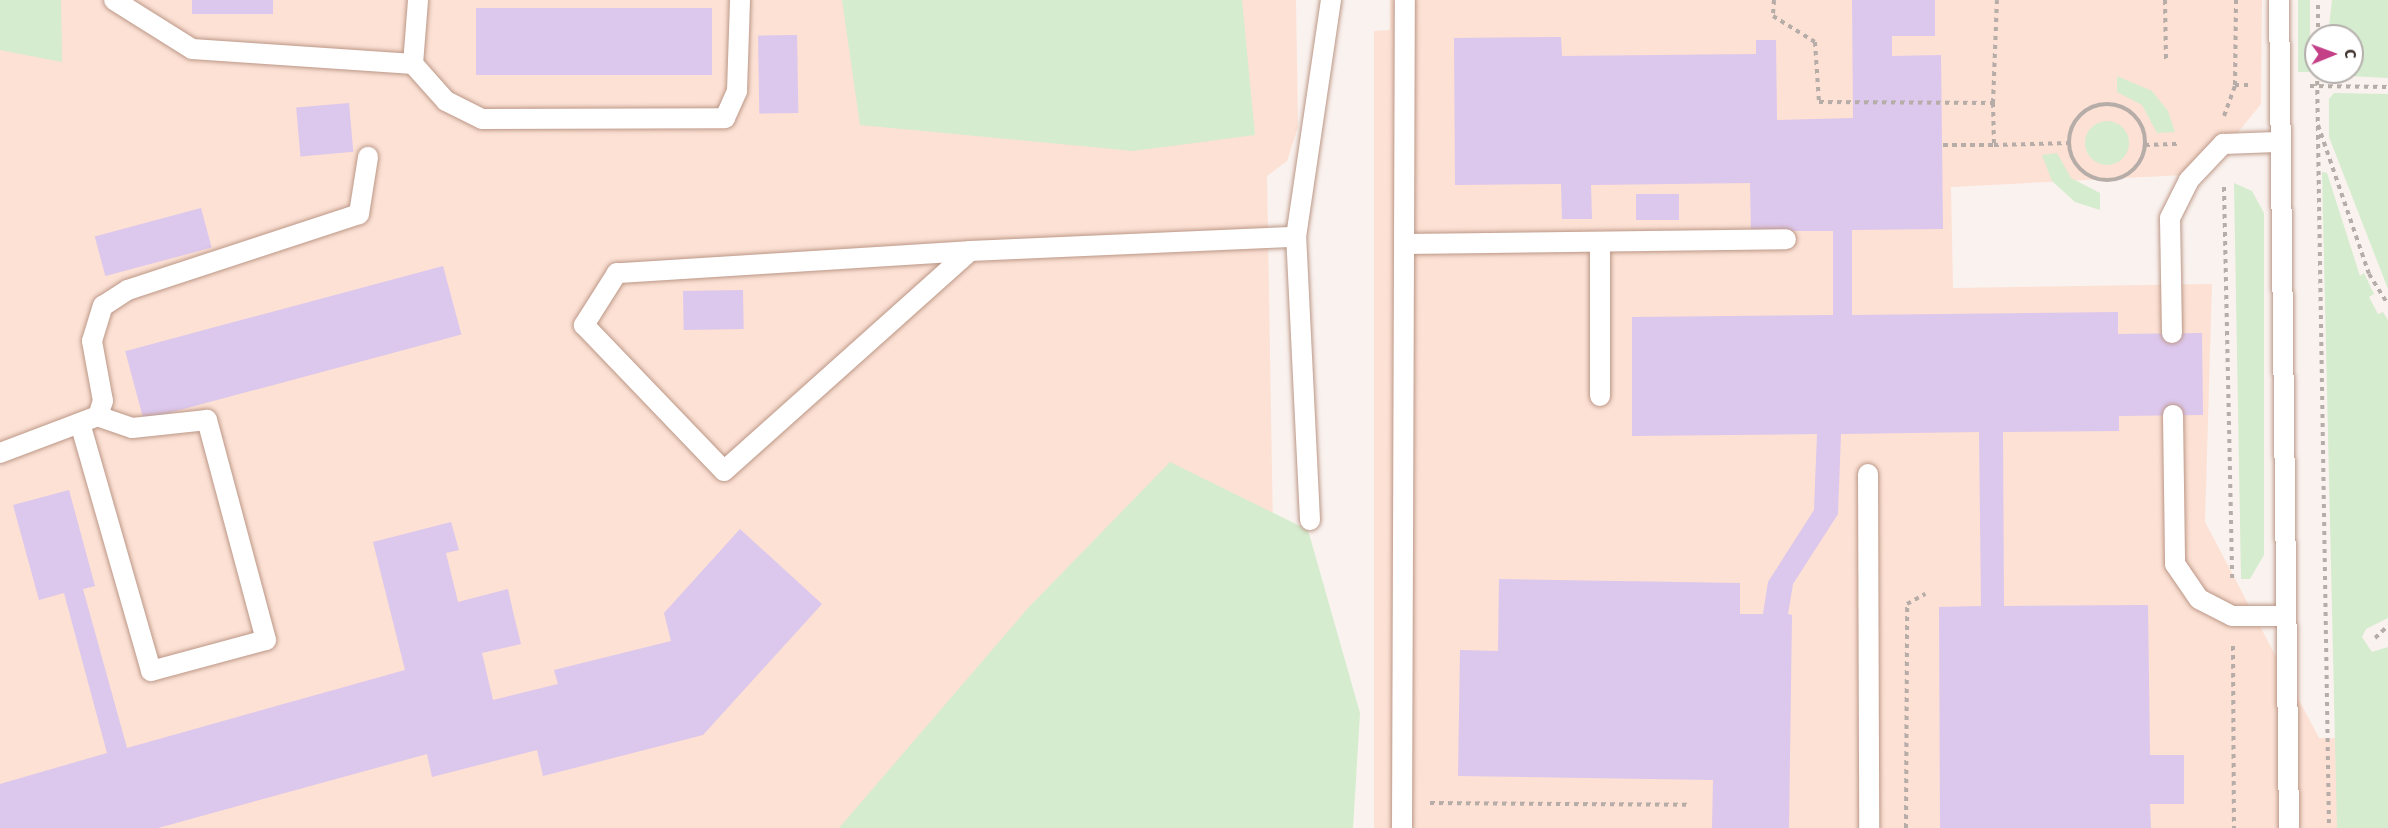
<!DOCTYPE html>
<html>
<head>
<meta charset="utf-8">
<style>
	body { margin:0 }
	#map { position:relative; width:2388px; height:828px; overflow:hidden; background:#faf2ef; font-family:"Fira Sans",sans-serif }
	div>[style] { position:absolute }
	.built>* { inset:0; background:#fce1d4 }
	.green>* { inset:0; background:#d5ecce; transform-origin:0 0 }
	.round { border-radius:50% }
	.building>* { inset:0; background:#dcc7ed; transform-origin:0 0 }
	.path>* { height:4px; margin-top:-2px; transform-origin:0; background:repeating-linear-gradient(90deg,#b6aca8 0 4.5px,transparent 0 9px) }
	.path>.ring { margin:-2px; padding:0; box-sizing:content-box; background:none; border:4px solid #b6aca8; border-radius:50% }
	.roads { filter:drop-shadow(0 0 2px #bb9787) drop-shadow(0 0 2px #bb9787) }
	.service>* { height:20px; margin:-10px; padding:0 10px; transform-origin:10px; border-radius:10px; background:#fff }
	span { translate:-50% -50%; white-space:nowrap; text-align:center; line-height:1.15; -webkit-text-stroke:4.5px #fff; paint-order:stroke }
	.north { position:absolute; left:2304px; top:24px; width:60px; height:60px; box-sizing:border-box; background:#fff; border:2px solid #b4afac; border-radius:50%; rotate:89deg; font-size:16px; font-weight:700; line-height:24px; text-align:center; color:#44362f }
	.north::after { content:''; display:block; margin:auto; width:21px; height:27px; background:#c44087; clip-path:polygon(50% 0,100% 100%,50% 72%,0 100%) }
</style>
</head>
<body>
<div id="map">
	<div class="built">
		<i style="clip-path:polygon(0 0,1296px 0,1298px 127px,1287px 161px,1267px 176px,1278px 828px,0 828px)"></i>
		<i style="clip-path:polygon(1390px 0,2262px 0,2261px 104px,2204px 174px,1951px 187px,1953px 288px,2212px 284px,2205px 522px,2319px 738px,2388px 739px,2388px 828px,1374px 828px,1374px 31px,1390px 30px)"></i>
	</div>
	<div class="green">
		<i style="clip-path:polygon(0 0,61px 0,62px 62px,0 50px)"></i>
		<i style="clip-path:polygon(842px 0,1242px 0,1255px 135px,1133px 151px,860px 125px)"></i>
		<i style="left:2298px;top:0;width:12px;height:72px"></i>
		<i style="clip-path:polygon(2332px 0,2388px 0,2388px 78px,2329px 75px,2352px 72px,2352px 36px,2328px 36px)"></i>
		<i style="clip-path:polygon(2117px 76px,2152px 91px,2168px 111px,2175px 132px,2157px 133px,2142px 105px,2117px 92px)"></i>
		<i style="clip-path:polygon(2334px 93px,2388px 94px,2388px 289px,2329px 137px,2329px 99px)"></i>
		<i class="round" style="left:2085px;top:121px;width:44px;height:44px"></i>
		<i style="clip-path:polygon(2057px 153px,2071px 178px,2100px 193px,2100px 210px,2075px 202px,2052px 181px,2042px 155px)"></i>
		<i style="clip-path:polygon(2322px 172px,2327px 173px,2360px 276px,2364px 273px,2374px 294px,2369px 297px,2378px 314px,2383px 312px,2388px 320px,2388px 618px,2366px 629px,2362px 637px,2372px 652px,2388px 647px,2388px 828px,2337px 828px)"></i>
		<i style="clip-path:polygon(2234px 183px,2252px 191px,2264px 213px,2264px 555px,2250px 579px,2241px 579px)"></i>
		<i style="clip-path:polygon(1170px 462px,1308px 530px,1360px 713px,1353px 828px,839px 828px,1028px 608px)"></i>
	</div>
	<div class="building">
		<i style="left:192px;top:0;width:81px;height:14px"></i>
		<i style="clip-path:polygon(1852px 0,1935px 0,1935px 36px,1892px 36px,1892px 56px,1941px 55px,1943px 229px,1852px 230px,1852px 315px,2118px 312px,2118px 334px,2202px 333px,2203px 415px,2119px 416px,2119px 431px,2003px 432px,2004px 606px,2148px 605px,2150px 755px,2184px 755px,2184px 804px,2150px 804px,2151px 828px,1940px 828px,1939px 607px,1981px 606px,1979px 432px,1841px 434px,1838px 514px,1793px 584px,1788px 614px,1792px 615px,1789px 828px,1712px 828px,1713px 780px,1458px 776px,1460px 650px,1498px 651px,1499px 579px,1740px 583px,1740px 614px,1763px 614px,1768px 582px,1814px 510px,1817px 434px,1632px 436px,1632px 317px,1833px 315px,1833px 231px,1751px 231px,1750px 183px,1591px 185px,1592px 219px,1562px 219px,1561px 184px,1455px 185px,1454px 38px,1561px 37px,1562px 56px,1756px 54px,1756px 40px,1776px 40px,1777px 120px,1853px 118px)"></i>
		<i style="left:476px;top:8px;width:236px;height:67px"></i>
		<i style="left:797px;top:35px;width:78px;height:39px;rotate:89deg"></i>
		<i style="left:349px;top:103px;width:49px;height:53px;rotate:85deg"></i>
		<i style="left:1636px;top:194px;width:43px;height:26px"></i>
		<i style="left:201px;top:208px;width:41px;height:110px;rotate:75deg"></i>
		<i style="left:443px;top:266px;width:71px;height:329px;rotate:75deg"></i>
		<i style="left:743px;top:290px;width:39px;height:60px;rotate:89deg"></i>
		<i style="clip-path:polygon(69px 490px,95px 586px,83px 589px,127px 748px,405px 670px,373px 542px,451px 522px,459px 550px,446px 553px,458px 602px,508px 589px,514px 616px,521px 644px,482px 653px,493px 700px,558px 684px,554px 670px,671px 641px,664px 613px,740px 529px,822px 604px,703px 735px,543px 776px,537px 750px,432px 777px,427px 754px,158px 828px,0 828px,0 784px,107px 753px,64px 593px,39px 600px,13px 505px)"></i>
	</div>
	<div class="path">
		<i style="left:1774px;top:0;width:16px;rotate:94deg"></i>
		<i style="left:1773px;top:16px;width:49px;rotate:31.8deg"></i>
		<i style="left:1815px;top:42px;width:60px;rotate:86.2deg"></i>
		<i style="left:1819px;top:102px;width:174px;rotate:0.3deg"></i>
		<i style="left:1993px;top:103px;width:103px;rotate:-87.8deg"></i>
		<i style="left:2165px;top:0;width:59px;rotate:89deg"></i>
		<i style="left:2318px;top:36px;width:36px;rotate:-90deg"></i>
		<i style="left:2317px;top:72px;width:756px;rotate:89.09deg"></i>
		<i style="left:2235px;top:85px;width:85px;rotate:-89.3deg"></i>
		<i style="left:2310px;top:86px;width:78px;rotate:0.7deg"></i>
		<i style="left:1993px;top:103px;width:42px;rotate:88.6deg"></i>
		<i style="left:1994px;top:145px;width:75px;rotate:-1.5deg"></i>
		<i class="ring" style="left:2069px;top:104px;width:72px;height:72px"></i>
		<i style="left:2224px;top:116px;width:33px;rotate:-70deg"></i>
		<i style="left:2235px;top:85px;width:16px"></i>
		<i style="left:2318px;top:125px;width:157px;rotate:71.1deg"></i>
		<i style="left:2369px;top:274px;width:36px;rotate:58deg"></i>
		<i style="left:1943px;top:145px;width:51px"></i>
		<i style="left:2145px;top:145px;width:35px;rotate:-2deg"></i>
		<i style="left:2224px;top:187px;width:394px;rotate:88.8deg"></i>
		<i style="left:2375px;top:638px;width:18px;rotate:-43deg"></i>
		<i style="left:2233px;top:646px;width:182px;rotate:89.7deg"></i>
		<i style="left:1430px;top:803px;width:261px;rotate:0.4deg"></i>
		<i style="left:1906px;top:828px;width:224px;rotate:-89.7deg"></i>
		<i style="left:1907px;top:604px;width:21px;rotate:-29deg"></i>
	</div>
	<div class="roads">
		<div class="service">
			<i style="left:114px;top:0;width:92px;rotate:32.1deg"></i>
			<i style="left:192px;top:49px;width:222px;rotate:3.9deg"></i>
			<i style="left:413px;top:64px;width:50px;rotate:48.3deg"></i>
			<i style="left:446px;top:101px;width:40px;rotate:26.6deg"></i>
			<i style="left:482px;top:119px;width:243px;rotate:-0.2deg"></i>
			<i style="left:725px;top:118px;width:30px;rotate:-66deg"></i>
			<i style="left:737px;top:91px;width:91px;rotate:-88.1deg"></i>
			<i style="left:2279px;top:0;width:828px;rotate:89.31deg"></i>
			<i style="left:413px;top:64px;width:64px;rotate:-85.5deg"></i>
			<i style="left:1600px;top:242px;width:154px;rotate:90deg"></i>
			<i style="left:1404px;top:244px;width:244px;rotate:-89.8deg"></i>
			<i style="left:970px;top:251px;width:354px;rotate:176.4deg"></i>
			<i style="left:617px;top:273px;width:62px;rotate:122.4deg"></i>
			<i style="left:584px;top:325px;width:202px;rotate:46.2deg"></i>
			<i style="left:724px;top:471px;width:330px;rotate:-41.8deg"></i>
			<i style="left:970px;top:251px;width:326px;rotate:-2.5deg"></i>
			<i style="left:2172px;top:333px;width:115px;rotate:-91deg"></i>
			<i style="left:2170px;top:218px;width:42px;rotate:-63.4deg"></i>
			<i style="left:2189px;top:180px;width:50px;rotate:-46.6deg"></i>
			<i style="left:2223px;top:144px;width:54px;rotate:-2.1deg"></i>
			<i style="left:2173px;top:415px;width:149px;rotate:89.2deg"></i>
			<i style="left:2175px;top:564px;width:42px;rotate:55.6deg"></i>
			<i style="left:2199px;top:599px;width:37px;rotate:27deg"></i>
			<i style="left:2232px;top:616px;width:53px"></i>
			<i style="left:80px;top:423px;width:258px;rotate:74deg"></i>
			<i style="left:151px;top:671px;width:119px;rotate:-15.1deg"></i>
			<i style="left:266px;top:640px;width:228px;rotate:-105deg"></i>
			<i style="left:207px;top:420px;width:75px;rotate:173.9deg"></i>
			<i style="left:132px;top:428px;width:36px;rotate:-161deg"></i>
			<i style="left:0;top:453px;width:105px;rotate:-20.7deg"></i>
			<i style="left:98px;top:416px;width:16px;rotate:-72deg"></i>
			<i style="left:103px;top:401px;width:61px;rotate:-100.4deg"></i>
			<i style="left:92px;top:341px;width:37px;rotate:-73deg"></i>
			<i style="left:103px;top:306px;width:30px;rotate:-33deg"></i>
			<i style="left:128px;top:290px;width:243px;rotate:-18.2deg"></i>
			<i style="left:359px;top:214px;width:58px;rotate:-81deg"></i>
			<i style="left:1868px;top:474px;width:354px;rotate:89.8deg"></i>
			<i style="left:1310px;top:520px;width:283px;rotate:-92.8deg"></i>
			<i style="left:1296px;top:237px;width:240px;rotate:-81.6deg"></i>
			<i style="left:1402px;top:828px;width:584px;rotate:-89.8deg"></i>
			<i style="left:1404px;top:244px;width:382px;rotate:-0.7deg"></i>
		</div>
	</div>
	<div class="north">С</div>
</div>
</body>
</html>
